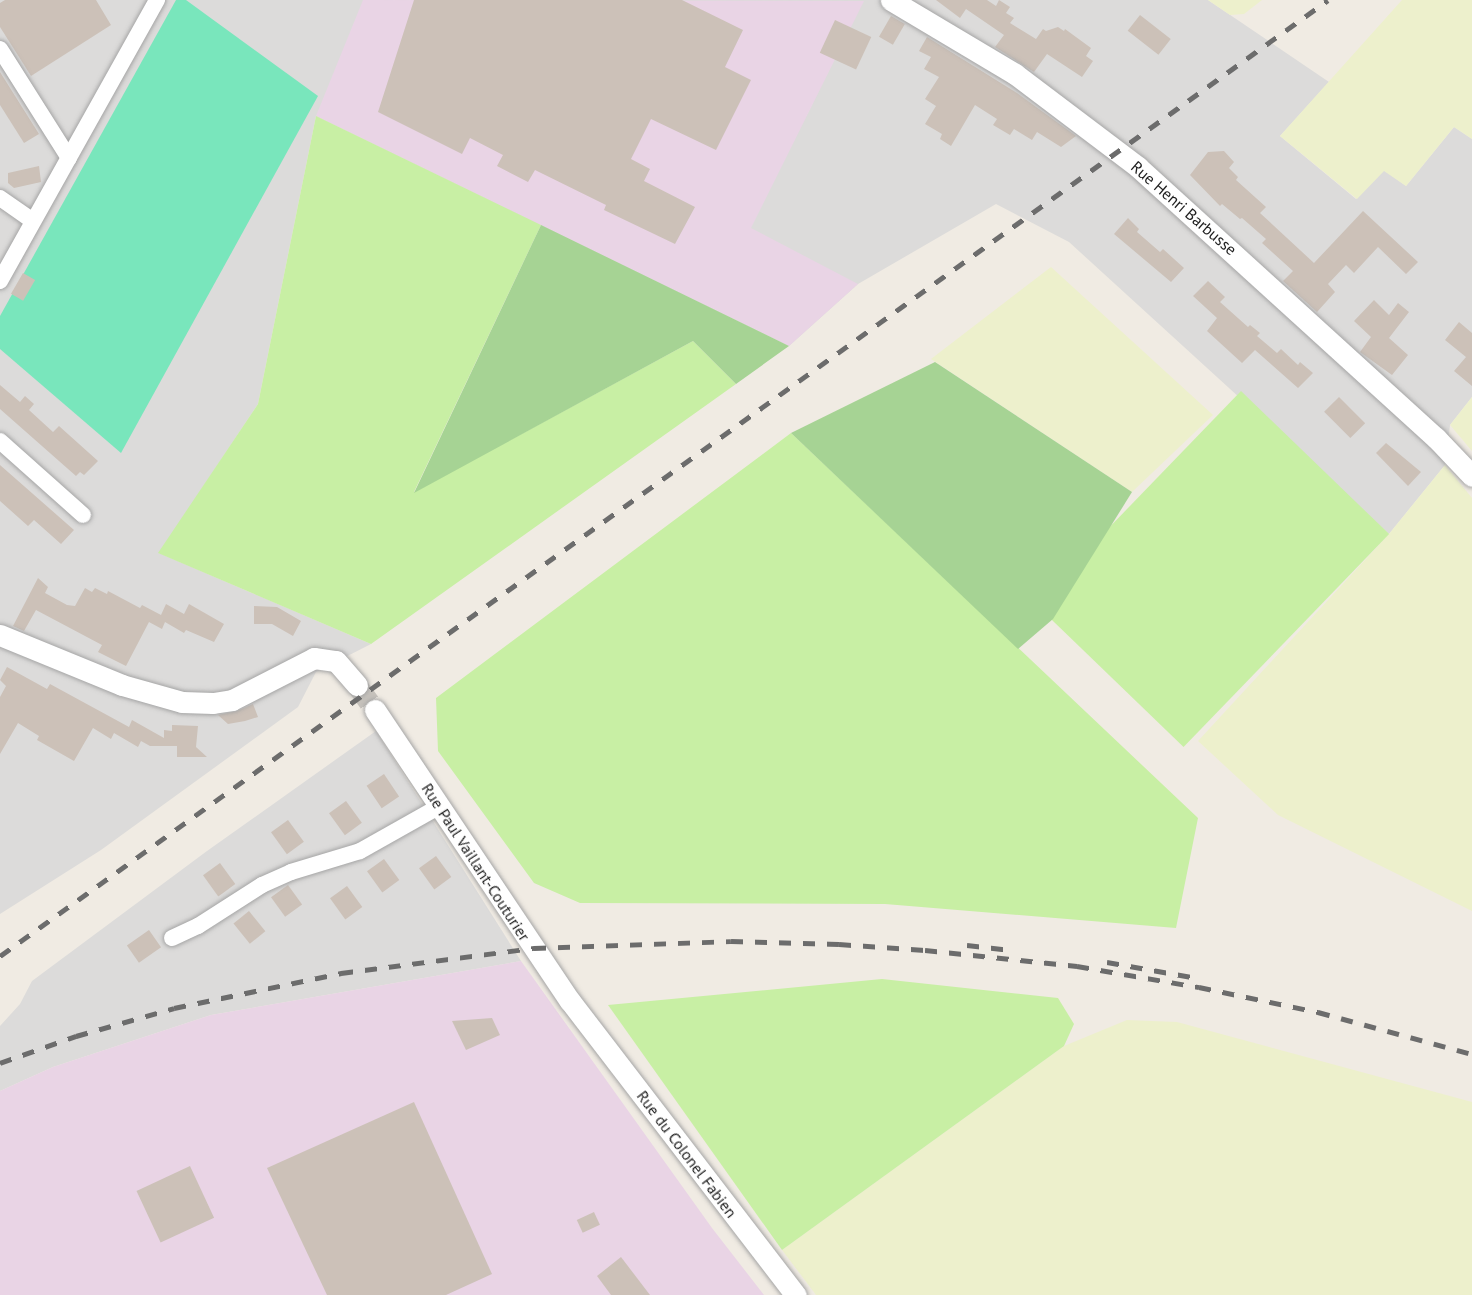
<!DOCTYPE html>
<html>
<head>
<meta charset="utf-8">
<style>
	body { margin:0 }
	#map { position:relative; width:1472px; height:1295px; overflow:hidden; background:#f0ebe3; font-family:"PT Sans",sans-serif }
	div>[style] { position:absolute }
	.residential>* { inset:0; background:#dcdbda }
	.industrial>* { inset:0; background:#e9d4e5 }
	.farmland>* { inset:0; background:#edf0cc }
	.grass>* { inset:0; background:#c8efa4; transform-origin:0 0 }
	.forest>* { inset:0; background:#a6d394 }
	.pitch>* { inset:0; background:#79e6bc }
	.building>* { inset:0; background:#ccc1b8; transform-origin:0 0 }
	.tertiary-tunnel>* { height:21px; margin-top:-10.5px; transform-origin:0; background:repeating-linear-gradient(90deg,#c6c2bc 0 21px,transparent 0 31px) }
	.roads { filter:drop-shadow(0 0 2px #a5a5a5) drop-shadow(0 0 2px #a5a5a5) }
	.minor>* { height:16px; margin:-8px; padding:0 8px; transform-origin:8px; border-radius:8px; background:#fff }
	.tertiary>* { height:21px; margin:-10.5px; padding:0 10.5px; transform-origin:10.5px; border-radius:10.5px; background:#fff }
	.rail>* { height:4.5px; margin-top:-2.25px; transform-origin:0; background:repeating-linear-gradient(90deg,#6c6c6c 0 12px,transparent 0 24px) }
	span { translate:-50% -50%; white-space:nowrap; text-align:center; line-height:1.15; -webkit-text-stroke:4.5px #fff; paint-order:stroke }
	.street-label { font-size:16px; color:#1e1e1e }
</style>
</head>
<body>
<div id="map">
	<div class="residential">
		<i style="clip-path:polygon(0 0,1208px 0,1329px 82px,1280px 136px,1356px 199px,1384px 170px,1406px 186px,1454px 127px,1472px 139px,1472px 397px,1450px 425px,1445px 465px,1389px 534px,1069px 242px,996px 204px,858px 284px,789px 346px,316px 116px,258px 404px,159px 553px,371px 644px,316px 672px,298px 707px,101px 850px,0 914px)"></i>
		<i style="clip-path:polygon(376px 731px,521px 961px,211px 1015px,53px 1067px,0 1091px,0 1026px,20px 1004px,32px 981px,207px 851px)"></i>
	</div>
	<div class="industrial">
		<i style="clip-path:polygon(363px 0,864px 1px,751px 228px,858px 284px,789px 346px,316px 116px)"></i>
		<i style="clip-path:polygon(521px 961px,712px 1228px,764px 1295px,0 1295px,0 1091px,53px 1067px,211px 1015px)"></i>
	</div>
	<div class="farmland">
		<i style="clip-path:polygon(1208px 0,1262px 0,1244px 14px,1230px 15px)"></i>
		<i style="clip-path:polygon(1402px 0,1472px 0,1472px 139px,1454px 127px,1406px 186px,1384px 171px,1357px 199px,1280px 136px)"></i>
		<i style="clip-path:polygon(1051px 267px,1213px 415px,1132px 492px,931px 359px)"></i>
		<i style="clip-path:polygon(1472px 397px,1472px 451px,1450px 425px)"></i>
		<i style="clip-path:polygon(1445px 465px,1472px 498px,1472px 911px,1278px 815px,1198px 741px,1389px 534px)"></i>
		<i style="clip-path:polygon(1127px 1020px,1177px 1022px,1472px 1102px,1472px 1295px,816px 1295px,782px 1250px,1064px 1046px)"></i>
	</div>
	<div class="grass">
		<i style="clip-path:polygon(316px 116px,541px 225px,414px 492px,693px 341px,736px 384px,371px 644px,158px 553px,258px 404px)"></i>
		<i style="left:1241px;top:391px;width:206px;height:296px;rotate:44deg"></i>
		<i style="clip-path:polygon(791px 433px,1198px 818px,1176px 928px,885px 904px,580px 903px,534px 883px,438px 751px,436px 698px)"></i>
		<i style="clip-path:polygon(882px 979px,1058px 998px,1074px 1024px,1064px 1046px,782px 1250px,608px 1005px)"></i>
	</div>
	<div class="forest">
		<i style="clip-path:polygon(541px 225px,789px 346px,736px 384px,693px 341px,414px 493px)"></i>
		<i style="clip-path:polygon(935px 362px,1132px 492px,1053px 619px,1018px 649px,791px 433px)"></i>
	</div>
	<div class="pitch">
		<i style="clip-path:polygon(176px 0,186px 0,318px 96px,121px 453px,0 349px,0 316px)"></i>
	</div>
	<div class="building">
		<i style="clip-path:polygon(5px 0,96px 0,111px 25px,31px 76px,0 27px,0 3px)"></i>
		<i style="clip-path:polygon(414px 0,682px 0,743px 30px,725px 67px,751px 80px,716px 150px,651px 119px,631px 159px,650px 169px,644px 181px,695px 207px,675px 244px,604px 210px,606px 205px,535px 170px,528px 182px,497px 166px,503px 155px,470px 138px,462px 154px,378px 112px)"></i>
		<i style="clip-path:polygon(936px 0,987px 0,996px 6px,999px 0,1010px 7px,1006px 13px,1014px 18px,1010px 23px,1036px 39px,1043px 29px,1046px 31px,1058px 27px,1064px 31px,1065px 29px,1091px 48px,1086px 56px,1093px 61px,1082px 77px,1047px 54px,1034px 72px,995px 47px,1004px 35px,966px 9px,960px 18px)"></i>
		<i style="left:1140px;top:15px;width:39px;height:20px;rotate:38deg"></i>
		<i style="left:891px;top:16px;width:16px;height:24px;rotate:30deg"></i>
		<i style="left:835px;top:20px;width:40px;height:36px;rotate:25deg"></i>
		<i style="clip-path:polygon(927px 37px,1017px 93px,1076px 136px,1061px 147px,1037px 132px,1032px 140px,1014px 129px,1010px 135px,993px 125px,997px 119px,975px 105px,951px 146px,940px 139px,942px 134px,925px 124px,936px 106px,925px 99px,939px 77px,924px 69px,931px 57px,919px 51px)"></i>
		<i style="clip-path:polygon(0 72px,39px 134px,24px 143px,0 105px)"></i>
		<i style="clip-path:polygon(1224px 151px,1234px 162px,1229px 168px,1238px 177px,1236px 180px,1266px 207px,1260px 213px,1314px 263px,1363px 211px,1418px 262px,1406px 274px,1378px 247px,1354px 273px,1346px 265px,1328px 284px,1335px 292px,1317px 312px,1283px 281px,1293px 271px,1262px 243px,1266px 239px,1242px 218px,1240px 219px,1222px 204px,1220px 206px,1190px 175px,1208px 152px)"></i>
		<i style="clip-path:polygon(39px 166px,41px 182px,14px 188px,8px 183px,8px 173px)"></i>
		<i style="clip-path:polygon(1128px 218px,1139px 229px,1137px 232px,1160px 252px,1163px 249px,1184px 268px,1171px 282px,1114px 234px)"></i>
		<i style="left:23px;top:273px;width:14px;height:24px;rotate:30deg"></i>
		<i style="clip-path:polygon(1208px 281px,1225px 297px,1220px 302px,1248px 327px,1250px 325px,1260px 333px,1257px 336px,1277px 353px,1281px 349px,1298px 365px,1300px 362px,1313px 373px,1298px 388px,1255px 350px,1242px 363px,1207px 331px,1217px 318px,1193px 296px)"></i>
		<i style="clip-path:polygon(1374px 300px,1389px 315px,1398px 303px,1409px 312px,1389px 338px,1408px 355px,1392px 375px,1360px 352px,1371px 337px,1354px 321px)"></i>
		<i style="clip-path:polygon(1459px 322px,1472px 333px,1472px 386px,1454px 371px,1466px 357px,1445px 340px)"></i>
		<i style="clip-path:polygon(0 385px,20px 402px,25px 396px,34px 404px,29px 410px,53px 432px,59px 426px,98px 461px,84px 475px,80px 472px,76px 476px,0 409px)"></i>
		<i style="left:1339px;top:397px;width:37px;height:21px;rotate:45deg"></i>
		<i style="clip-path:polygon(1386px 443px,1421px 472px,1408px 486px,1376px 453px)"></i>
		<i style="clip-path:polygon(0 465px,74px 530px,61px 544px,34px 520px,28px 526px,0 501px)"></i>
		<i style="clip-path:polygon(38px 578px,48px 587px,45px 593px,67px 605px,75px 606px,85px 588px,92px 592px,95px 588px,107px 594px,108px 591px,140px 608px,142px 605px,161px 615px,166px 604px,184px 614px,189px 604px,224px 624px,214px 642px,186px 630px,184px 633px,165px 622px,162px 629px,149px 622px,126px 666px,98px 652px,102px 645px,36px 610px,24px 631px,13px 626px)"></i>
		<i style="clip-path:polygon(254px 606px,277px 607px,301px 621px,293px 636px,272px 624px,254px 624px)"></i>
		<i style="clip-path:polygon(7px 667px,47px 689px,50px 684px,129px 727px,132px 720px,164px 738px,164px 730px,172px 731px,172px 725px,198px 726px,196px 747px,207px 757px,177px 757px,177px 746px,150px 746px,141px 741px,138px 747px,114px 733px,111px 739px,93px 728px,74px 761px,37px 740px,39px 736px,18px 723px,0 754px,0 697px,6px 686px,0 680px)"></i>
		<i style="clip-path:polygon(253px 704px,258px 717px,245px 721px,228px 724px,218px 715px,237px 711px)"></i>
		<i style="left:384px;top:774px;width:27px;height:21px;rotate:56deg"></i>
		<i style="left:346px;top:801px;width:27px;height:21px;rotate:54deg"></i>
		<i style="left:288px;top:820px;width:27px;height:21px;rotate:54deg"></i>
		<i style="left:436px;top:856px;width:26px;height:21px;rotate:54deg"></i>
		<i style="left:384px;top:859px;width:26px;height:21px;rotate:54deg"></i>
		<i style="left:220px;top:863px;width:26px;height:21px;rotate:54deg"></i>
		<i style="left:288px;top:885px;width:24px;height:21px;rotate:54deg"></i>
		<i style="left:347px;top:886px;width:26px;height:21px;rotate:54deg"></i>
		<i style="left:249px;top:911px;width:26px;height:20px;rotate:51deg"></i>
		<i style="left:149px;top:930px;width:21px;height:27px;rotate:55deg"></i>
		<i style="clip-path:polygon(492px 1018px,500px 1035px,466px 1050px,452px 1021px)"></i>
		<i style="clip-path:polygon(414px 1102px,492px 1274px,446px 1295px,327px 1295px,267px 1168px)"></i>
		<i style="left:190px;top:1166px;width:57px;height:59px;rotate:65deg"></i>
		<i style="left:594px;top:1212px;width:14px;height:19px;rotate:65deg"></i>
		<i style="clip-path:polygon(621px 1257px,650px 1295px,611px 1295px,597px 1276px)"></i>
	</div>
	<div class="tertiary-tunnel">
		<i style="left:357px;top:685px;width:31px;rotate:54deg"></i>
	</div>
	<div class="roads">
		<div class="minor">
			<i style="left:0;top:49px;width:129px;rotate:57.7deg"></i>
			<i style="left:0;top:198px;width:40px;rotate:34.9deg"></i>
			<i style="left:0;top:281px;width:322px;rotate:-60.8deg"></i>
			<i style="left:0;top:441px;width:111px;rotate:41.7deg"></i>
			<i style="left:172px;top:938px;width:29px;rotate:-25deg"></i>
			<i style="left:198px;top:926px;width:76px;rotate:-32.6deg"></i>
			<i style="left:262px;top:885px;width:32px;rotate:-24deg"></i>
			<i style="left:291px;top:872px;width:72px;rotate:-16.9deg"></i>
			<i style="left:360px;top:851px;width:92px;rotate:-29.4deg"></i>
		</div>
		<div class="tertiary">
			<i style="left:891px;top:0;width:144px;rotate:30.8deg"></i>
			<i style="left:1015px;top:74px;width:154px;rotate:37.1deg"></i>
			<i style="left:1138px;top:167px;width:403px;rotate:42.3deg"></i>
			<i style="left:1436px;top:438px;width:52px;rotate:46.5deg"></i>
			<i style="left:0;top:635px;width:132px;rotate:22.3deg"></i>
			<i style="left:122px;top:685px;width:62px;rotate:15.8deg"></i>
			<i style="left:182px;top:702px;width:31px;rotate:2deg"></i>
			<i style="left:213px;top:703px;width:19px;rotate:-9deg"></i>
			<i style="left:232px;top:700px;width:92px;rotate:-27.1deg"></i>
			<i style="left:314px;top:658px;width:22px;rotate:8deg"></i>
			<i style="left:336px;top:661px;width:32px;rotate:49deg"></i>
			<i style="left:375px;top:710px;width:350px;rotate:56.2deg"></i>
			<i style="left:570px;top:1001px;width:371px;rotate:52.5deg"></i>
		</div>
	</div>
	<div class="rail">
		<i style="left:967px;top:945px;width:44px;rotate:6.5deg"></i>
		<i style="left:0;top:956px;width:1636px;rotate:-35.75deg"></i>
		<i style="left:1107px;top:962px;width:86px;rotate:10deg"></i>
		<i style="left:0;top:1063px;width:81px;rotate:-19.6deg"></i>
		<i style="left:76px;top:1036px;width:102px;rotate:-15.9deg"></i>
		<i style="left:174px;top:1008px;width:171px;rotate:-11.8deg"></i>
		<i style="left:341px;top:973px;width:195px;rotate:-7.4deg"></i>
		<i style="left:534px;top:948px;width:197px;rotate:-2deg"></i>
		<i style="left:731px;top:941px;width:108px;rotate:1.6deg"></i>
		<i style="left:839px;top:944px;width:86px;rotate:4deg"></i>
		<i style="left:925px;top:950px;width:153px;rotate:6deg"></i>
		<i style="left:1077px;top:966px;width:124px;rotate:9.8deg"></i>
		<i style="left:1199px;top:987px;width:122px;rotate:11.9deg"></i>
		<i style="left:1318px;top:1012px;width:160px;rotate:15.3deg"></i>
	</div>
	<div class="street-label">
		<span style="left:1184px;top:208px;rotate:41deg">Rue Henri Barbusse</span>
		<span style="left:476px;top:862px;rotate:57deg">Rue Paul Vaillant-Couturier</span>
		<span style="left:687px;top:1154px;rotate:53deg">Rue du Colonel Fabien</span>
	</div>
</div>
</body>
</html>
